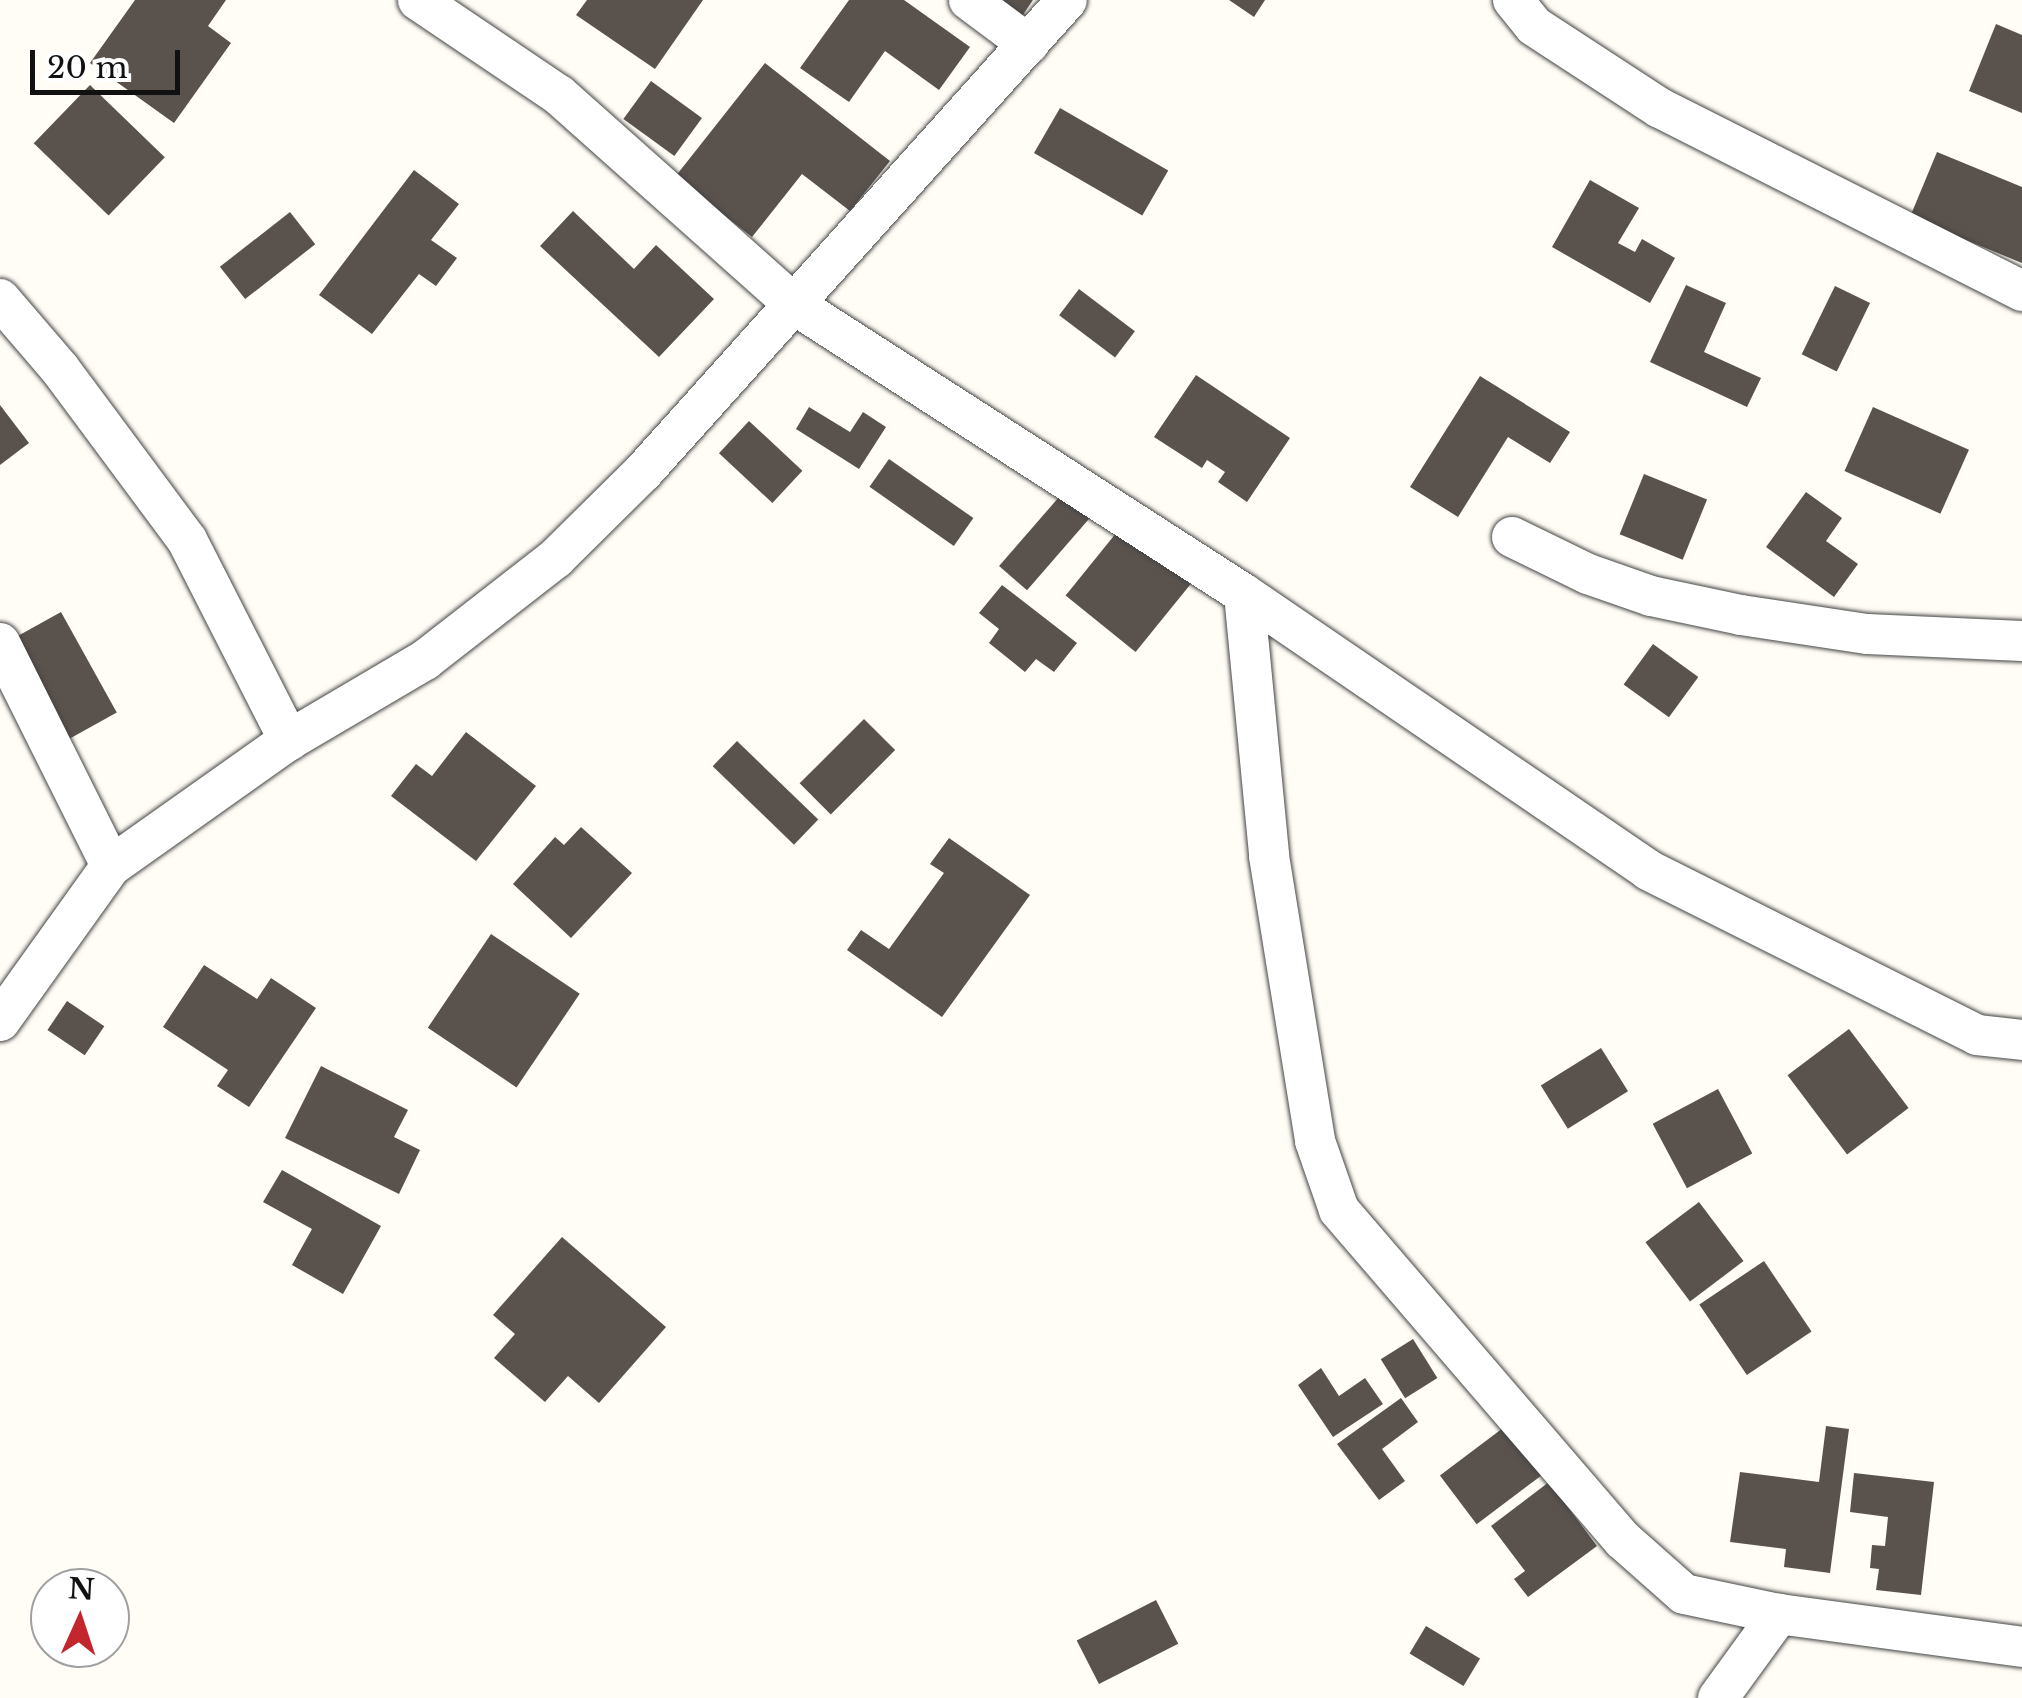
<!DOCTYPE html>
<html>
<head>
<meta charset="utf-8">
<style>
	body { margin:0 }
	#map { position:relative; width:2022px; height:1698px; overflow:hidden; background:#fffdf5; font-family:"Libre Baskerville",serif }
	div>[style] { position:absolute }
	.building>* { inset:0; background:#5a524d; transform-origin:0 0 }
	.roads { filter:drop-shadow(0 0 2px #444) drop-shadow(0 0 2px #444) }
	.street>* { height:40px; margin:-20px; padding:0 20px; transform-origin:20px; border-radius:20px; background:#fff }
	span { translate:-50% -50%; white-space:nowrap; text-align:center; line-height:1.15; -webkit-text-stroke:10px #fff; paint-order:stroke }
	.north { position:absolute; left:30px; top:1568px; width:100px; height:100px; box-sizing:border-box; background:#fff; border:2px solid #a0a0a0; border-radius:50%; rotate:3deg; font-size:28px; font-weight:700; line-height:40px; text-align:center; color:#111 }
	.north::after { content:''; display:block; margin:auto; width:35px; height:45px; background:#c4262e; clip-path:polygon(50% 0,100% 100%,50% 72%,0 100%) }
	.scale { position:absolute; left:30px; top:50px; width:150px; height:45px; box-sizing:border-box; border:5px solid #111; border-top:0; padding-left:12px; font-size:30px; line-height:35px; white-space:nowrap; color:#111; -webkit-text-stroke:8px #fff; paint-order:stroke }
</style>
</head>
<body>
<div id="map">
	<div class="building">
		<i style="clip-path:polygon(135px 0,226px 0,208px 26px,231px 43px,174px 123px,90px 63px)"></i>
		<i style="clip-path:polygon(587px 0,703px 0,655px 69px,576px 15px)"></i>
		<i style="clip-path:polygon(849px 0,904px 0,970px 47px,939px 90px,885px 51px,849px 102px,800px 68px)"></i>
		<i style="clip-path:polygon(973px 0,1033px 0,1014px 28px)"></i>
		<i style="clip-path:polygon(1229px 0,1265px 0,1254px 17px)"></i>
		<i style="clip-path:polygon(1996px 24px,2022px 35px,2022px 113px,1969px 91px)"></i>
		<i style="clip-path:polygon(765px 63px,890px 161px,850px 211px,802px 174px,752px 237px,675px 177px)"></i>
		<i style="left:651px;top:81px;width:63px;height:47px;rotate:36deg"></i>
		<i style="left:90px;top:85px;width:104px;height:81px;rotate:44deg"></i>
		<i style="left:1060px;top:108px;width:125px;height:52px;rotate:30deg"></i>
		<i style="clip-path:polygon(1937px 152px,2022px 187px,2022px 263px,1910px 217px)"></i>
		<i style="clip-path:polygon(414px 170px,459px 204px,431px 240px,457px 258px,436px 286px,419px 274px,372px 334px,319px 295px)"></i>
		<i style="clip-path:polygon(1590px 180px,1639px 208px,1618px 243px,1635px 252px,1642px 239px,1675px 258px,1650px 303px,1552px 247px)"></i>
		<i style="clip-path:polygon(573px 211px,634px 269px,656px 245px,714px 299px,659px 357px,540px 246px)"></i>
		<i style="left:290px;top:212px;width:41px;height:89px;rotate:52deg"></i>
		<i style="clip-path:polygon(1686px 285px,1726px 303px,1704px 352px,1761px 378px,1747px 407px,1650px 362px)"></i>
		<i style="left:1835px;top:286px;width:39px;height:76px;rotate:26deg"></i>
		<i style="left:1079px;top:289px;width:70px;height:33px;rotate:37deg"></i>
		<i style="clip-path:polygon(1196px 375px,1290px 438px,1247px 502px,1218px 482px,1225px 472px,1207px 460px,1202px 468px,1154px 437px)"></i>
		<i style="clip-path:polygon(1480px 376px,1570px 432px,1550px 463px,1508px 437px,1458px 517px,1410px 487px)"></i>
		<i style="clip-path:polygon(0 405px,29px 443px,0 465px)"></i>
		<i style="clip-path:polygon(809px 407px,850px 432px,863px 412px,886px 427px,859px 469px,796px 429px)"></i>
		<i style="left:1873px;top:407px;width:105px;height:70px;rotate:24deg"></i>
		<i style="left:749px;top:421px;width:73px;height:44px;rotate:43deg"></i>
		<i style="left:889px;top:459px;width:103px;height:34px;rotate:35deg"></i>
		<i style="left:1644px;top:474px;width:68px;height:65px;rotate:22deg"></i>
		<i style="left:1066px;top:489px;width:37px;height:102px;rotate:41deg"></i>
		<i style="clip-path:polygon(1806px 492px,1842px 518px,1826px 541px,1858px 564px,1834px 597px,1766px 547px)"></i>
		<i style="left:1121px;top:527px;width:90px;height:88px;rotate:39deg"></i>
		<i style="clip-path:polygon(1002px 585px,1077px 643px,1054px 672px,1036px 659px,1025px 672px,989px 643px,999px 629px,979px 613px)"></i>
		<i style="left:61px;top:612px;width:115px;height:54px;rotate:61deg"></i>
		<i style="left:1653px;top:644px;width:56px;height:50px;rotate:36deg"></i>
		<i style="left:864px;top:719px;width:44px;height:91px;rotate:45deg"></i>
		<i style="clip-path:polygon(466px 732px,536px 786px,476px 861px,391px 796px,416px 764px,432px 776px)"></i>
		<i style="left:737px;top:741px;width:113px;height:35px;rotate:44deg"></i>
		<i style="clip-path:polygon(581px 827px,632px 873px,571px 938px,513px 884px,555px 837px,564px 845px)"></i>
		<i style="clip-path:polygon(949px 838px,1030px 895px,942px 1017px,847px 950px,861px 930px,889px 949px,944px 873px,930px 864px)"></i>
		<i style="left:491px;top:934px;width:107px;height:113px;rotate:34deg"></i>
		<i style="clip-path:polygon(204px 965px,257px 999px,271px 978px,316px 1008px,249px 1107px,217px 1086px,228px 1070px,163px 1027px)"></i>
		<i style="left:67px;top:1001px;width:45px;height:35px;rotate:34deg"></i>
		<i style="left:1849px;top:1029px;width:99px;height:77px;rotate:53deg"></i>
		<i style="left:1601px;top:1048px;width:51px;height:71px;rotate:58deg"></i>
		<i style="clip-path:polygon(321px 1066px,408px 1110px,394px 1137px,420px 1150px,399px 1194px,285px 1138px)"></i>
		<i style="left:1718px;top:1089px;width:73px;height:74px;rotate:62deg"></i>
		<i style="clip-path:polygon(282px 1170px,381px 1226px,343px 1294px,292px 1265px,312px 1229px,263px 1202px)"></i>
		<i style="left:1699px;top:1202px;width:74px;height:67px;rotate:53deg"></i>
		<i style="clip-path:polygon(562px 1237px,666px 1327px,599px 1403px,568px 1376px,545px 1402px,494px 1358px,515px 1334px,493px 1315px)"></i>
		<i style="left:1764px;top:1261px;width:85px;height:78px;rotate:56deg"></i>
		<i style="left:1413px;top:1339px;width:46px;height:38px;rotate:58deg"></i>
		<i style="clip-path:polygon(1321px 1368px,1339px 1396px,1365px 1378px,1383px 1404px,1333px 1437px,1298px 1385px)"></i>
		<i style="clip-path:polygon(1401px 1398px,1418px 1422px,1382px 1449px,1405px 1481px,1379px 1500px,1337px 1444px)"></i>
		<i style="left:1507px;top:1425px;width:61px;height:84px;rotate:53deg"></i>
		<i style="clip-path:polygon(1826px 1426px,1849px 1429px,1830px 1573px,1784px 1567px,1786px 1549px,1730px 1542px,1740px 1472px,1819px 1482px)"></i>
		<i style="clip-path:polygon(1854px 1473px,1934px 1482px,1921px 1595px,1876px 1590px,1879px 1569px,1870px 1568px,1872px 1545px,1885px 1546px,1888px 1517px,1850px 1512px)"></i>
		<i style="clip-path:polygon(1549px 1482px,1597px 1546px,1528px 1597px,1514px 1579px,1525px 1571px,1491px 1526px)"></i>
		<i style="left:1156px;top:1600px;width:49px;height:89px;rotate:63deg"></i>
		<i style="left:1426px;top:1626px;width:63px;height:32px;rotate:31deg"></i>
	</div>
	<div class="roads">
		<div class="street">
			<i style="left:418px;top:0;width:170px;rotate:34deg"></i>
			<i style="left:559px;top:95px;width:316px;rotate:41.7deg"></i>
			<i style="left:795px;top:305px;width:534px;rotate:32.77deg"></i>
			<i style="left:1244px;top:594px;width:489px;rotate:34.3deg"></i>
			<i style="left:1648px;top:870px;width:368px;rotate:26.6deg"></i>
			<i style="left:1977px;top:1035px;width:45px;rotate:6.3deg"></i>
			<i style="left:969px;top:0;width:74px;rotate:36.7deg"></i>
			<i style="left:1513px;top:0;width:33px;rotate:51deg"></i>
			<i style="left:1534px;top:26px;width:150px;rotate:33.1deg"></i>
			<i style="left:1660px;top:108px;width:406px;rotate:26.8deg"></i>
			<i style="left:0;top:299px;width:92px;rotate:49.4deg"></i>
			<i style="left:60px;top:369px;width:213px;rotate:53.4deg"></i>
			<i style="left:187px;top:540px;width:225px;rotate:63deg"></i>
			<i style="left:1512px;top:537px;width:85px;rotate:26deg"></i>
			<i style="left:1588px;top:574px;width:67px;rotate:19.2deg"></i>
			<i style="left:1651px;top:596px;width:92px;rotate:11.9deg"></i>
			<i style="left:1741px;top:615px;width:127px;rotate:8.6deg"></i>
			<i style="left:1867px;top:634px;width:155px;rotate:2.6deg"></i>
			<i style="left:1244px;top:594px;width:263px;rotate:84.5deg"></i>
			<i style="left:1269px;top:856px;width:289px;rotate:80.8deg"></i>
			<i style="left:1315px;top:1141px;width:73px;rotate:70.8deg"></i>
			<i style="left:1339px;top:1210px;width:435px;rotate:49.3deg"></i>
			<i style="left:1623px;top:1540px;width:81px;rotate:41.5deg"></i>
			<i style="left:1684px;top:1594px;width:97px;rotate:11.9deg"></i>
			<i style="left:1779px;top:1614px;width:245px;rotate:7.7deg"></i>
			<i style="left:0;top:643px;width:249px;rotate:63.5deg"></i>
			<i style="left:0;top:1021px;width:191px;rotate:-54.4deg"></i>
			<i style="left:111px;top:866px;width:218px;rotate:-35.3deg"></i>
			<i style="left:289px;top:740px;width:158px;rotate:-30.5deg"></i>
			<i style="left:425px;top:660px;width:166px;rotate:-37.9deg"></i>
			<i style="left:556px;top:558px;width:122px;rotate:-44.7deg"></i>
			<i style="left:643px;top:472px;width:634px;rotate:-48.07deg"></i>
			<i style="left:1718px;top:1698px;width:104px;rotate:-54deg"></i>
		</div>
	</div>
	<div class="north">N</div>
	<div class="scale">20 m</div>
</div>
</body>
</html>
